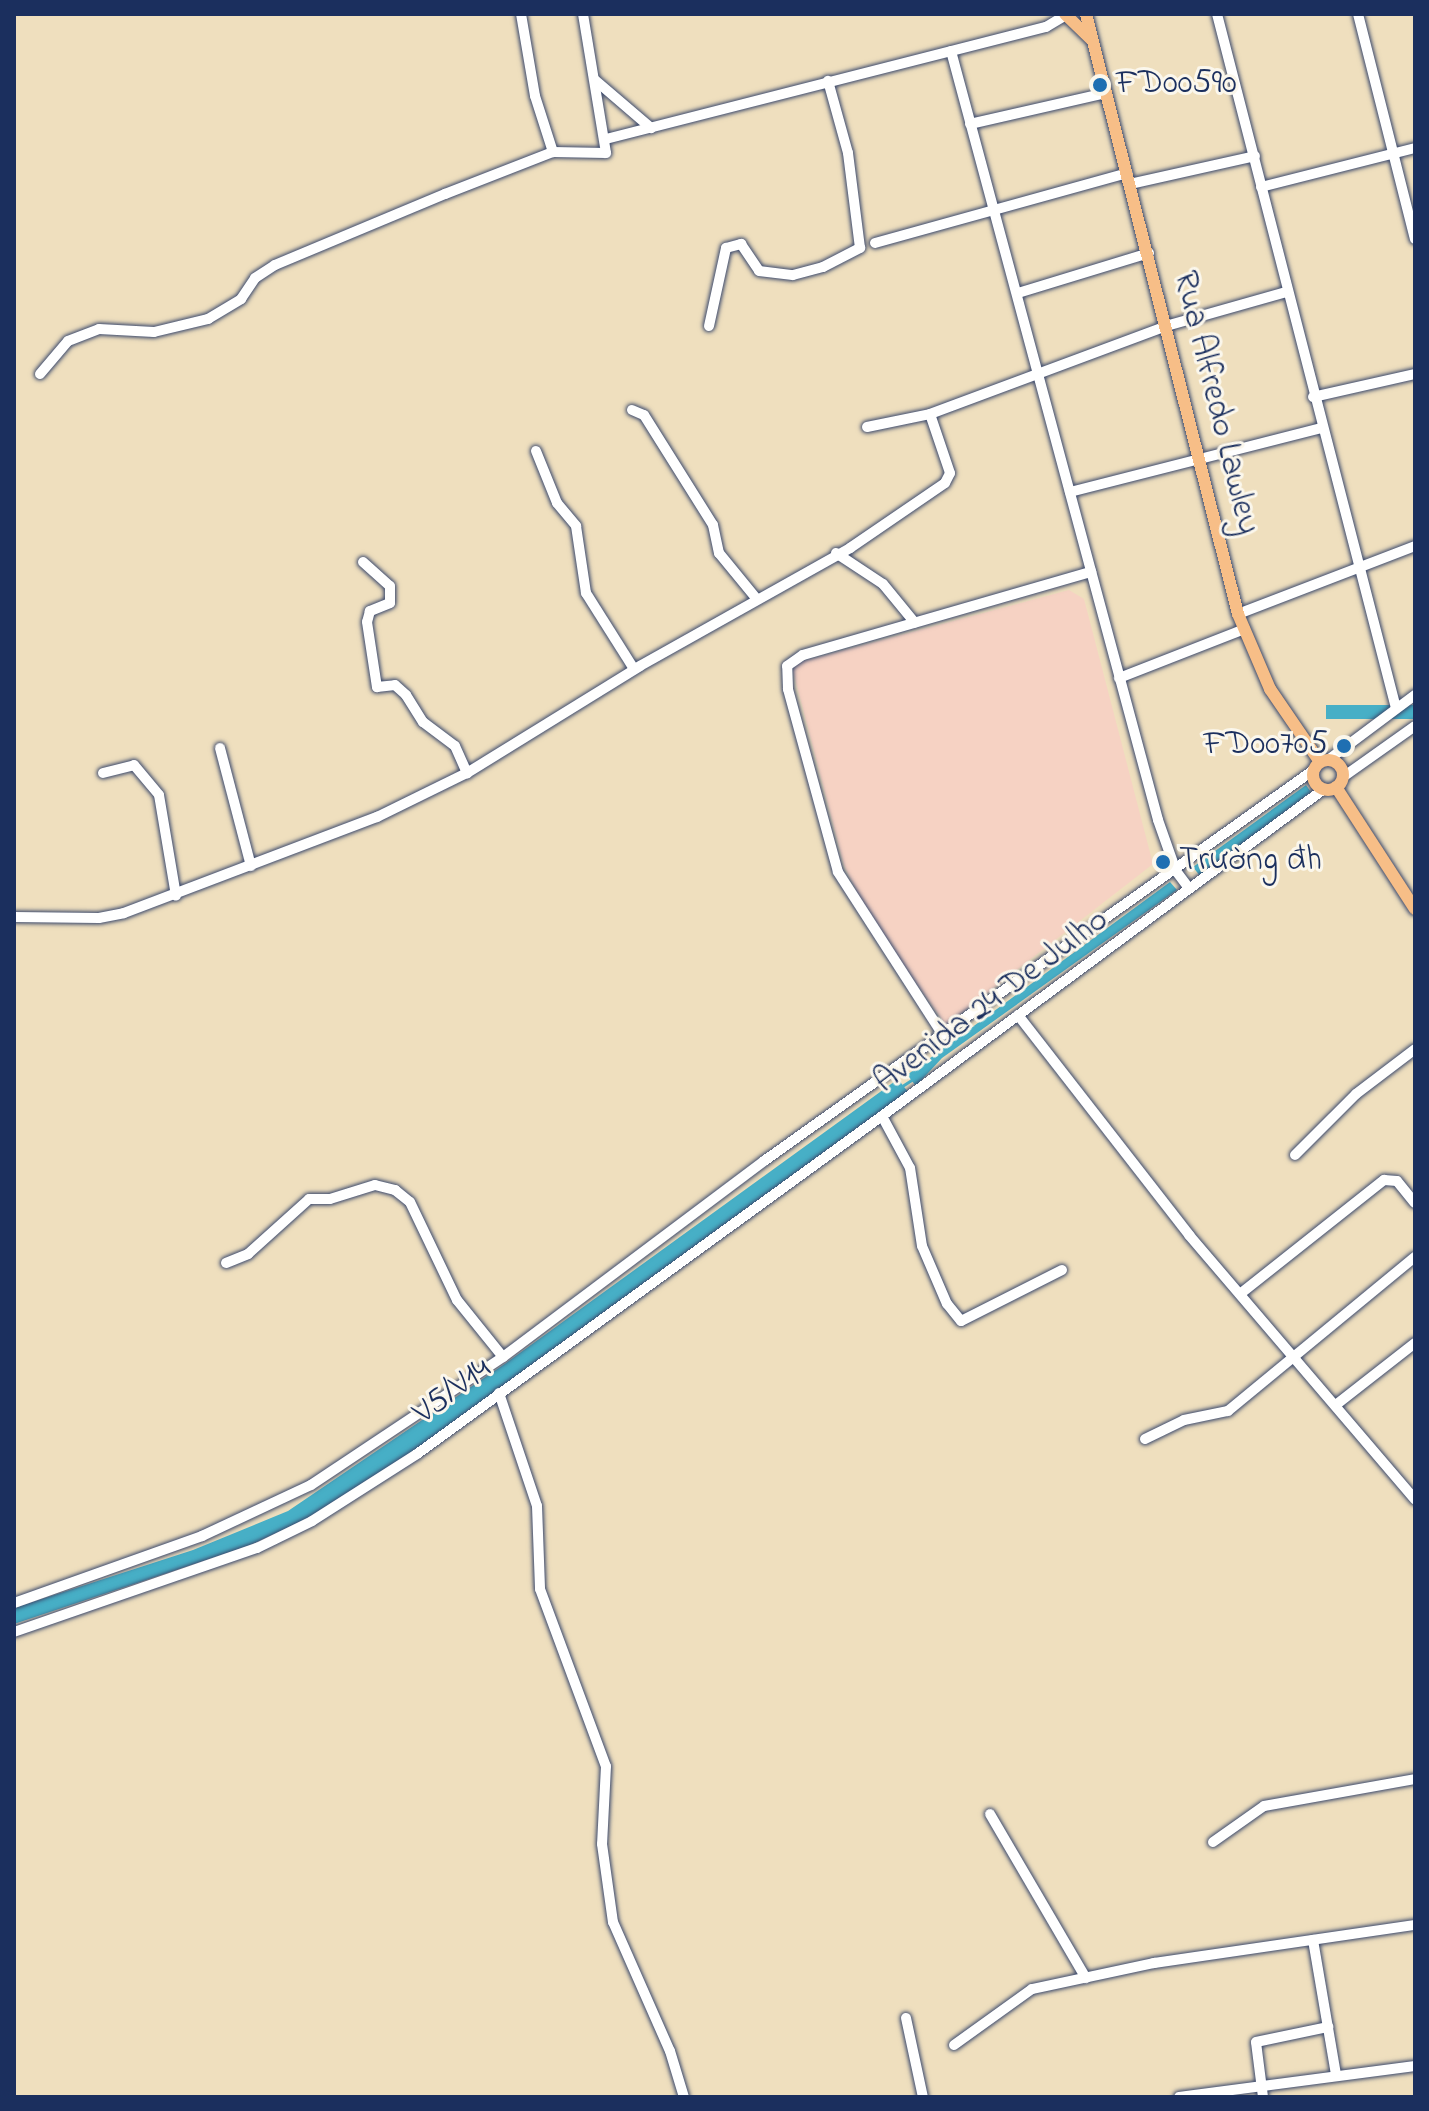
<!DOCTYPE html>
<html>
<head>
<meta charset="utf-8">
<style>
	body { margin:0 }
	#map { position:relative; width:1429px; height:2111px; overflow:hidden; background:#efdfbe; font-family:"Indie Flower",sans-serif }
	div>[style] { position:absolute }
	.built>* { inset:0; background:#f6d2c3 }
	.water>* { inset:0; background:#47afc6; transform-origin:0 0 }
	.stream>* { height:3px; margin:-1.5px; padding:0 1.5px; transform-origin:1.5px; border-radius:1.5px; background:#47afc6 }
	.roads { filter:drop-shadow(0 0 2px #3b496c) drop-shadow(0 0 2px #3b496c) }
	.minor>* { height:10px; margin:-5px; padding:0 5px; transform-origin:5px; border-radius:5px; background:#fff }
	.major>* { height:12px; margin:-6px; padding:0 6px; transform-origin:6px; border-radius:6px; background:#f7be87 }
	.major>.ring { margin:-6px; padding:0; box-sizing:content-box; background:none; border:12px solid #f7be87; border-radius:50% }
	.dots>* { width:22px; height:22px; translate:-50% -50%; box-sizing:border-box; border:4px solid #fbf7ec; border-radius:50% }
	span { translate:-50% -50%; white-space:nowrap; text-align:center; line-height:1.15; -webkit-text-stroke:6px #fbf7ec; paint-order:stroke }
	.poi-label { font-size:34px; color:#1b2f5e }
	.left { translate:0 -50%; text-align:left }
	.right { translate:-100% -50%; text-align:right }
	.street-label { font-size:34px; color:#1b2f5e }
	.frame { position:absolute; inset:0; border:16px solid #1b2f5e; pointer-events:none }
</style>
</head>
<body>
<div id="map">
	<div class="built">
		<i style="clip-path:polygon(1069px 590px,1084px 599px,1153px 864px,946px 1025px,869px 916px,844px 865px,793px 671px,796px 663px)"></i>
	</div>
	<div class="water">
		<i style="left:1415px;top:705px;width:14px;height:89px;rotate:90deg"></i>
		<i style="clip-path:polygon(1306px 785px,1311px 792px,1200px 876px,1193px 867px)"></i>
		<i style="clip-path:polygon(1170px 882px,1177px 890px,942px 1058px,916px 1086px,907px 1075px)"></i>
		<i style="clip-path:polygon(898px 1079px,908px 1092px,414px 1451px,319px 1513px,248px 1546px,14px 1624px,14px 1608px,193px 1550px,288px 1511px,506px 1363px)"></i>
	</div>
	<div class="stream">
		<i style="left:899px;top:1088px;width:17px;rotate:-33deg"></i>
	</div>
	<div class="roads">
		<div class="minor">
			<i style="left:521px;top:14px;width:83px;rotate:80.3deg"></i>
			<i style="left:535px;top:96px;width:59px;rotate:72.2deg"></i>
			<i style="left:1217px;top:14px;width:717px;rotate:75.54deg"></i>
			<i style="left:1358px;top:14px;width:232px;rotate:75.8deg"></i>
			<i style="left:951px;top:51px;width:796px;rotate:74.93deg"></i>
			<i style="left:1158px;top:820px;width:54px;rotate:70.6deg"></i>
			<i style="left:1176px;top:871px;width:21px;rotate:53deg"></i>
			<i style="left:595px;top:80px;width:74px;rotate:40.6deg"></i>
			<i style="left:970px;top:124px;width:140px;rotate:-12.8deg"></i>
			<i style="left:606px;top:139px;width:454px;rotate:-14.3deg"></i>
			<i style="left:1046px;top:27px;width:23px;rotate:-31deg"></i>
			<i style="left:1130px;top:184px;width:128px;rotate:-12.6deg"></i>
			<i style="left:1261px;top:187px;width:159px;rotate:-14.2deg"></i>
			<i style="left:875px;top:243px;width:262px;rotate:-15.5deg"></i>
			<i style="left:1018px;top:293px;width:137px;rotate:-17deg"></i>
			<i style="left:709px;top:326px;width:80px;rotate:-77.7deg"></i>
			<i style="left:726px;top:248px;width:16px;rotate:-15deg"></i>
			<i style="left:741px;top:244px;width:32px;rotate:56deg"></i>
			<i style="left:759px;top:271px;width:34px;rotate:7deg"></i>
			<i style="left:793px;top:275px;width:31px;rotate:-15deg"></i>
			<i style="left:823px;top:267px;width:42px;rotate:-27.2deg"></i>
			<i style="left:860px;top:248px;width:96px;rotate:-97.2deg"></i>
			<i style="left:848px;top:153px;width:75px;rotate:-105.5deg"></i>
			<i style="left:40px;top:374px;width:43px;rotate:-49.7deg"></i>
			<i style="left:68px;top:341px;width:33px;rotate:-21deg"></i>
			<i style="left:99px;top:329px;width:55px;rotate:3.1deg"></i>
			<i style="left:154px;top:332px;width:56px;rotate:-13.5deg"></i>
			<i style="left:208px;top:319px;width:39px;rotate:-31deg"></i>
			<i style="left:241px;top:299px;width:25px;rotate:-56deg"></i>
			<i style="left:255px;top:278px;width:24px;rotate:-33deg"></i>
			<i style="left:275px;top:265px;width:184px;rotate:-22.7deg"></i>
			<i style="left:445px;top:194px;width:116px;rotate:-21.3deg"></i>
			<i style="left:553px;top:152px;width:53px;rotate:1.1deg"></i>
			<i style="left:606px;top:153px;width:141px;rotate:-99.4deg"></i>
			<i style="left:1313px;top:397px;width:105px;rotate:-12.7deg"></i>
			<i style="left:632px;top:410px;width:13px;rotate:23deg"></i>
			<i style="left:644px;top:415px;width:130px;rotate:57.9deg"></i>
			<i style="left:713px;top:525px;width:29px;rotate:78deg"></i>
			<i style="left:719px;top:553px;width:58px;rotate:50.6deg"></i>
			<i style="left:867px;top:427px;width:64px;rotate:-11.7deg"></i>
			<i style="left:930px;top:414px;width:252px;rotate:-20.4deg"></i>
			<i style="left:1166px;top:326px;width:125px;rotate:-15.8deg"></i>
			<i style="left:536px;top:451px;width:56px;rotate:68deg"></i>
			<i style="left:557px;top:503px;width:30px;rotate:50deg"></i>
			<i style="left:576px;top:526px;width:68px;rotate:81.5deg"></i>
			<i style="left:586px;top:593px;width:90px;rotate:57.7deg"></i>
			<i style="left:1070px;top:492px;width:260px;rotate:-14.3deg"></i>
			<i style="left:836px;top:553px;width:56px;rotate:33.4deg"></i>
			<i style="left:883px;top:584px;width:50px;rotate:50.6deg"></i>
			<i style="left:363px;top:562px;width:36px;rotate:42deg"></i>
			<i style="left:390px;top:586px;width:17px;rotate:90deg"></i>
			<i style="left:390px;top:603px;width:22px;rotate:158deg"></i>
			<i style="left:370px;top:611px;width:11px;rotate:105deg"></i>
			<i style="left:367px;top:622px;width:66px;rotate:81.3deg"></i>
			<i style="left:377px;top:687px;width:18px;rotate:-6deg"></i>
			<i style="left:395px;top:685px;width:15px;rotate:42deg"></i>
			<i style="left:406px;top:695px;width:32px;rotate:58deg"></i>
			<i style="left:423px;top:722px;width:40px;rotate:37deg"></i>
			<i style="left:455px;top:746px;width:30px;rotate:66deg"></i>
			<i style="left:1238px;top:614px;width:190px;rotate:-21deg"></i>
			<i style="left:1119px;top:678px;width:135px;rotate:-21.3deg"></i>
			<i style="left:220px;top:748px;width:122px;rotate:75.3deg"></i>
			<i style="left:1328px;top:760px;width:109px;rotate:-36.8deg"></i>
			<i style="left:103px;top:773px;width:32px;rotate:-14deg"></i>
			<i style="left:134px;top:765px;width:39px;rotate:50deg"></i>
			<i style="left:159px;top:795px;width:102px;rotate:80.4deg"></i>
			<i style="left:1343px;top:777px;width:88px;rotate:-35.3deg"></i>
			<i style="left:14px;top:917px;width:85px;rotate:0.7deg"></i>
			<i style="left:99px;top:918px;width:25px;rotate:-11deg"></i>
			<i style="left:124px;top:913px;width:271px;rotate:-20.8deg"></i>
			<i style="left:377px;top:817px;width:100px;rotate:-26.1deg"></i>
			<i style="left:467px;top:773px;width:203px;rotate:-31.7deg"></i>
			<i style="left:640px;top:666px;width:241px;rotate:-29.3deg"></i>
			<i style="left:850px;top:548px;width:115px;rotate:-34.4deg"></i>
			<i style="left:945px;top:483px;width:11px;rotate:-63deg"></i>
			<i style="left:950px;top:473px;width:62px;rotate:-108.7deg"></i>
			<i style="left:1018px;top:1015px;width:279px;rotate:52.1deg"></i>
			<i style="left:1189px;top:1235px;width:348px;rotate:49.5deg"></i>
			<i style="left:943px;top:1035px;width:194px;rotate:-122.8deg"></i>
			<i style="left:838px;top:872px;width:190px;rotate:-105.3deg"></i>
			<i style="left:788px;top:689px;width:23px;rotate:-92deg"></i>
			<i style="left:787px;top:666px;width:19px;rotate:-35deg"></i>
			<i style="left:803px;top:655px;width:300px;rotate:-16.1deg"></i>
			<i style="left:1295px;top:1155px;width:86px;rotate:-45deg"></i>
			<i style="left:1356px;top:1094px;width:74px;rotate:-37.3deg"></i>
			<i style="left:226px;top:1263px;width:24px;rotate:-22deg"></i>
			<i style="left:248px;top:1254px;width:82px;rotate:-42deg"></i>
			<i style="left:309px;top:1199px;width:21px"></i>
			<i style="left:330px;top:1199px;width:47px;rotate:-17.3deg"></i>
			<i style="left:375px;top:1185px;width:21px;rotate:14deg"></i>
			<i style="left:395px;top:1190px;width:19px;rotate:39deg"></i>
			<i style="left:410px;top:1202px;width:109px;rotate:64.4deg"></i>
			<i style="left:457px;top:1300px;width:73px;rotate:51.1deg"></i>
			<i style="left:1062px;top:1270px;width:113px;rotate:153.2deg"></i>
			<i style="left:961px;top:1321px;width:22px;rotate:-129deg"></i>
			<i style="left:947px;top:1304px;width:63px;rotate:-113.3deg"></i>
			<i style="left:922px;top:1246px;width:79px;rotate:-98.7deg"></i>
			<i style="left:910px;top:1168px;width:59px;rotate:-118.3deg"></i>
			<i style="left:882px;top:1116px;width:550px;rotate:-36.49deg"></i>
			<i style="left:1240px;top:1294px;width:184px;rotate:-38.4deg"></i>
			<i style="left:1384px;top:1180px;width:13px;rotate:4deg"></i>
			<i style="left:1397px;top:1181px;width:28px;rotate:51deg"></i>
			<i style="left:499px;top:1393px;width:119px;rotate:71.4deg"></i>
			<i style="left:537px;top:1506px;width:83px;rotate:87.9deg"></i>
			<i style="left:540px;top:1589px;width:189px;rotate:69.6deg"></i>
			<i style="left:606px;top:1766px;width:78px;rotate:92.9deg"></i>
			<i style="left:602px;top:1844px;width:79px;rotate:82deg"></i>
			<i style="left:613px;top:1922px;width:141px;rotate:66.2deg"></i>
			<i style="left:670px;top:2051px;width:48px;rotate:73.1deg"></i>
			<i style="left:1337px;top:1404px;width:99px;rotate:-38deg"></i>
			<i style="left:1145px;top:1439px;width:43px;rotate:-26deg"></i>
			<i style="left:1184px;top:1420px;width:45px;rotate:-11.6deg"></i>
			<i style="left:1228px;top:1411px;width:242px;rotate:-39.5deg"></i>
			<i style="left:14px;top:1603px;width:200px;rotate:-19.6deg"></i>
			<i style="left:202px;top:1536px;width:120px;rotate:-25.1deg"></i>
			<i style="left:311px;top:1485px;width:231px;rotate:-33.7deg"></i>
			<i style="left:503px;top:1357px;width:326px;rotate:-36.9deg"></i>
			<i style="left:764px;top:1161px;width:676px;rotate:-35.43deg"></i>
			<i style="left:14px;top:1632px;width:257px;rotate:-19.1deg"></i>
			<i style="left:257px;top:1548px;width:61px;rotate:-26.1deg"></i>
			<i style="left:312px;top:1521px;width:125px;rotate:-32.5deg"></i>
			<i style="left:417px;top:1454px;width:575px;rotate:-36.01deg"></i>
			<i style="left:990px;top:1814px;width:190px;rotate:59.7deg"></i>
			<i style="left:1213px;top:1842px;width:62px;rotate:-35.2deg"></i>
			<i style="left:1264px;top:1806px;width:153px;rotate:-10.1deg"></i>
			<i style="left:1313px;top:1940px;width:136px;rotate:80.3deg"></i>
			<i style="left:906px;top:2018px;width:81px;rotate:77.9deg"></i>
			<i style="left:954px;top:2045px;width:96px;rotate:-35.7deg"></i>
			<i style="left:1032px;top:1989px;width:125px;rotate:-12deg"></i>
			<i style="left:1154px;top:1963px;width:264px;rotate:-8.3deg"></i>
			<i style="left:1179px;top:2097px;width:238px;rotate:-7.5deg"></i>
			<i style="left:1263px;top:2097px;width:55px;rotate:-97.3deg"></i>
			<i style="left:1256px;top:2042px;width:74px;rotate:-11.8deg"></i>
		</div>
		<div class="major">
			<i style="left:1065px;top:14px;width:37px;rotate:44deg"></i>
			<i style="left:1086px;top:14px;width:619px;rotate:75.78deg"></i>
			<i style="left:1238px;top:614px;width:82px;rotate:66.9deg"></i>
			<i style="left:1270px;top:689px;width:88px;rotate:55.6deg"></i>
			<i class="ring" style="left:1313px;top:760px;width:18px;height:18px"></i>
			<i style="left:1336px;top:787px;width:145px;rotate:57.1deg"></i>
		</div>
	</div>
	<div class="dots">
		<i style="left:1100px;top:85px;background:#1f6fb2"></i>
		<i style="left:1344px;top:746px;background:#1f6fb2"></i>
		<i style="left:1163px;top:862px;background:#1f6fb2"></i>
	</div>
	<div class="poi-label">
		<span class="left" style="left:1116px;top:85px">FD00590</span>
		<span class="right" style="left:1328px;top:746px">FD00705</span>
		<span class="left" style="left:1179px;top:862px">Trường đh</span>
	</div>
	<div class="street-label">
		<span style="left:1215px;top:403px;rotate:76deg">Rua Alfredo Lawley</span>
		<span style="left:992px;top:1002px;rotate:-37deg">Avenida 24 De Julho</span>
		<span style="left:453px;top:1392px;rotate:-37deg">V5/V14</span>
	</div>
	<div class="frame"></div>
</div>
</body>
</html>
